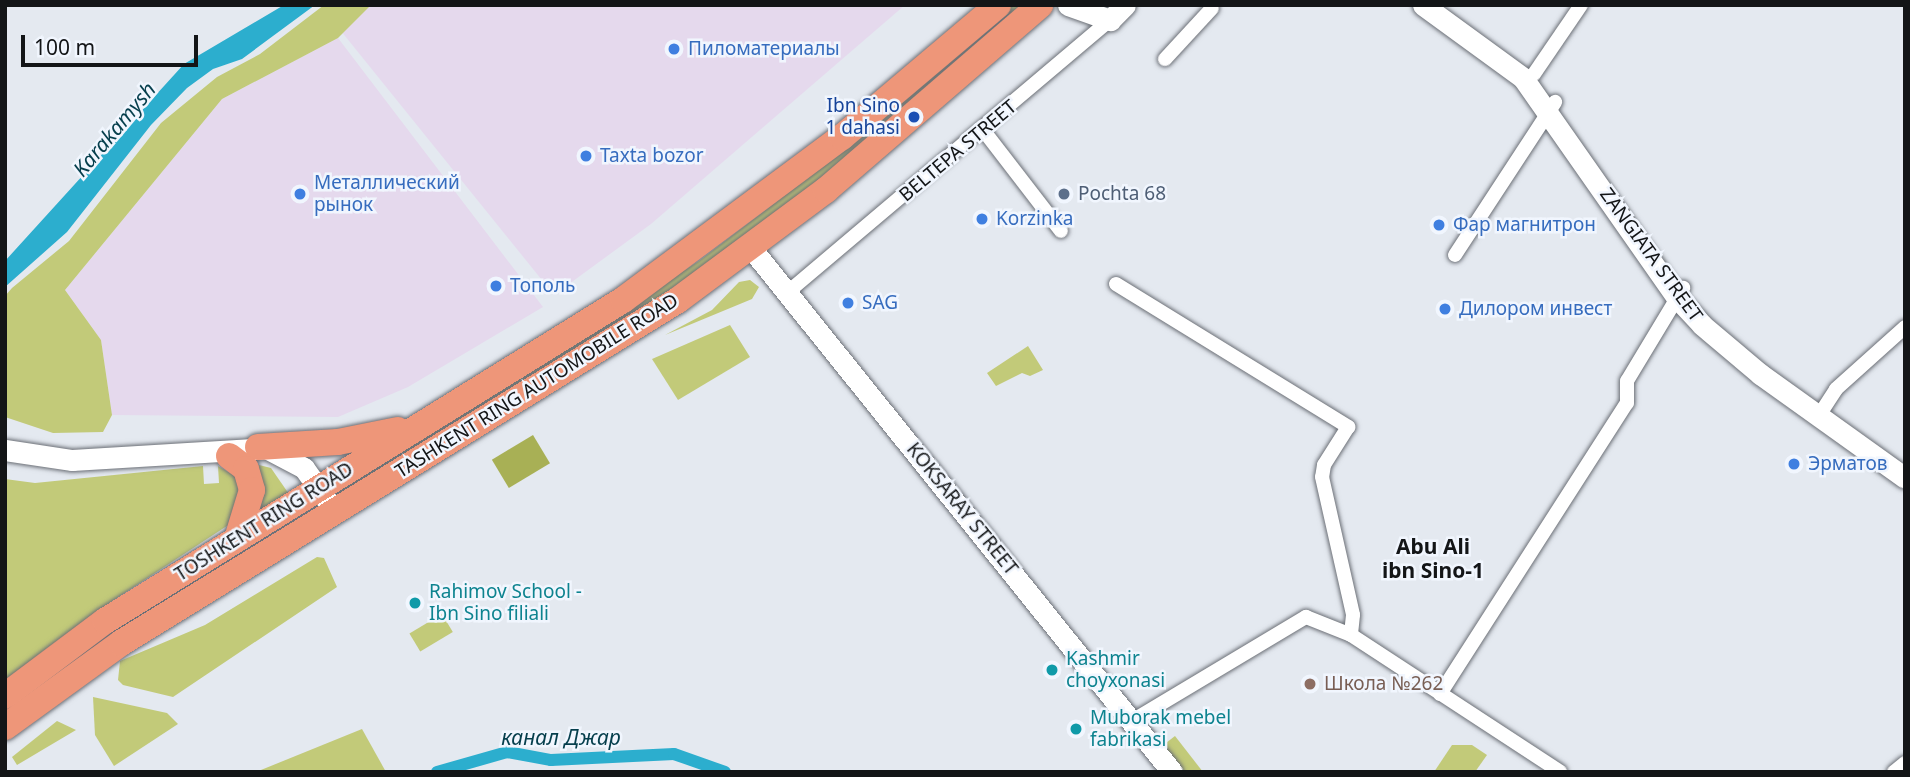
<!DOCTYPE html>
<html>
<head>
<meta charset="utf-8">
<style>
	body { margin:0 }
	#map { position:relative; width:1910px; height:777px; overflow:hidden; background:#e4e9f0; font-family:"Noto Sans",sans-serif }
	div>[style] { position:absolute }
	.commercial>* { inset:0; background:#e5d9ed }
	.green>* { inset:0; background:#c2ca79; transform-origin:0 0 }
	.forest>* { inset:0; background:#a8b055; transform-origin:0 0 }
	.water>* { inset:0; background:#2caece }
	.canal>* { height:12px; margin:-6px; padding:0 6px; transform-origin:6px; border-radius:6px; background:#2caece }
	.roads { filter:drop-shadow(0 0 2px #6b6f76) drop-shadow(0 0 2px #6b6f76) }
	.street>* { height:14px; margin:-7px; padding:0 7px; transform-origin:7px; border-radius:7px; background:#fff }
	.secondary>* { height:21px; margin:-10.5px; padding:0 10.5px; transform-origin:10.5px; border-radius:10.5px; background:#fff }
	.highway>* { height:26px; margin:-13px; padding:0 13px; transform-origin:13px; border-radius:13px; background:#ee9679 }
	.dots>* { width:19px; height:19px; translate:-50% -50%; box-sizing:border-box; border:4px solid #f1f6fe; border-radius:50% }
	span { translate:-50% -50%; white-space:nowrap; text-align:center; line-height:1.15; -webkit-text-stroke:5px #f1f6fe; paint-order:stroke }
	.shop-label { font-size:19px; color:#366cbe }
	.left { translate:0 -50%; text-align:left }
	.transit-label { font-size:19px; color:#164399 }
	.right { translate:-100% -50%; text-align:right }
	.street-label { font-size:19px; color:#131517 }
	.service-label { font-size:19px; color:#4e5e75 }
	.culture-label { font-size:19px; color:#0d838f }
	.education-label { font-size:19px; color:#785e54 }
	.water-label { font-size:21px; color:#063f4d; font-style:italic }
	.neighbourhood-label { font-size:21px; color:#131517; font-weight:700 }
	.frame { position:absolute; inset:0; border:7px solid #131517; pointer-events:none }
	.scale { position:absolute; left:21px; top:35px; width:177px; height:32px; box-sizing:border-box; border:4px solid #131517; border-top:0; padding-left:9px; font-size:21px; line-height:24px; white-space:nowrap; color:#131517; -webkit-text-stroke:5px #f1f6fe; paint-order:stroke }
</style>
</head>
<body>
<div id="map">
	<div class="commercial">
		<i style="clip-path:polygon(371px 5px,905px 5px,651px 224px,554px 295px,341px 31px)"></i>
		<i style="clip-path:polygon(338px 38px,543px 307px,408px 387px,338px 417px,112px 415px,101px 340px,65px 290px,222px 99px)"></i>
	</div>
	<div class="green">
		<i style="clip-path:polygon(324px 5px,371px 5px,338px 38px,222px 99px,65px 290px,101px 340px,112px 415px,103px 432px,53px 433px,5px 417px,5px 296px,12px 288px,69px 241px,161px 123px,217px 77px,260px 54px)"></i>
		<i style="clip-path:polygon(1013px 5px,1024px 5px,817px 182px,662px 297px,339px 500px,335px 493px,699px 261px,814px 173px)"></i>
		<i style="clip-path:polygon(750px 280px,759px 287px,752px 299px,665px 335px,712px 310px,739px 282px)"></i>
		<i style="clip-path:polygon(730px 325px,750px 357px,678px 400px,652px 359px)"></i>
		<i style="clip-path:polygon(1028px 346px,1043px 370px,1030px 376px,1022px 373px,996px 386px,987px 373px)"></i>
		<i style="clip-path:polygon(251px 463px,271px 468px,291px 497px,256px 515px)"></i>
		<i style="clip-path:polygon(203px 466px,204px 484px,219px 483px,218px 466px,240px 479px,236px 520px,97px 611px,5px 682px,5px 479px,35px 483px)"></i>
		<i style="clip-path:polygon(317px 557px,324px 558px,337px 587px,173px 697px,123px 685px,118px 680px,120px 661px,205px 625px)"></i>
		<i style="left:442px;top:614px;width:21px;height:38px;rotate:59deg"></i>
		<i style="clip-path:polygon(93px 697px,167px 713px,178px 724px,114px 766px,95px 735px)"></i>
		<i style="clip-path:polygon(57px 721px,76px 730px,17px 765px,12px 757px)"></i>
		<i style="clip-path:polygon(362px 729px,386px 772px,256px 772px)"></i>
		<i style="clip-path:polygon(1175px 736px,1203px 772px,1182px 772px,1162px 746px)"></i>
		<i style="clip-path:polygon(1452px 745px,1472px 745px,1487px 755px,1475px 772px,1434px 772px)"></i>
	</div>
	<div class="forest">
		<i style="left:533px;top:435px;width:33px;height:48px;rotate:59deg"></i>
	</div>
	<div class="water">
		<i style="clip-path:polygon(284px 5px,315px 5px,242px 59px,213px 69px,187px 88px,151px 125px,67px 232px,5px 287px,5px 261px,184px 64px)"></i>
	</div>
	<div class="canal">
		<i style="left:437px;top:772px;width:73px;rotate:-15.9deg"></i>
		<i style="left:507px;top:752px;width:45px;rotate:10.3deg"></i>
		<i style="left:551px;top:760px;width:123px;rotate:-2.8deg"></i>
		<i style="left:674px;top:754px;width:54px;rotate:19.4deg"></i>
	</div>
	<div class="roads">
		<div class="street">
			<i style="left:1165px;top:59px;width:69px;rotate:-47.3deg"></i>
			<i style="left:1534px;top:74px;width:83px;rotate:-55.7deg"></i>
			<i style="left:984px;top:131px;width:126px;rotate:52.4deg"></i>
			<i style="left:1455px;top:255px;width:183px;rotate:-56.8deg"></i>
			<i style="left:1116px;top:284px;width:273px;rotate:31.6deg"></i>
			<i style="left:1348px;top:427px;width:45px;rotate:122.3deg"></i>
			<i style="left:1324px;top:465px;width:12px;rotate:99deg"></i>
			<i style="left:1322px;top:477px;width:141px;rotate:77.3deg"></i>
			<i style="left:1353px;top:615px;width:20px;rotate:96deg"></i>
			<i style="left:1351px;top:635px;width:250px;rotate:33.2deg"></i>
			<i style="left:788px;top:292px;width:422px;rotate:-40.2deg"></i>
			<i style="left:1818px;top:417px;width:33px;rotate:-57deg"></i>
			<i style="left:1836px;top:389px;width:93px;rotate:-41.9deg"></i>
			<i style="left:1440px;top:694px;width:346px;rotate:-57.3deg"></i>
			<i style="left:1627px;top:403px;width:22px;rotate:-90deg"></i>
			<i style="left:1627px;top:381px;width:109px;rotate:-58.9deg"></i>
			<i style="left:1132px;top:721px;width:203px;rotate:-30.9deg"></i>
			<i style="left:1306px;top:617px;width:48px;rotate:21.8deg"></i>
			<i style="left:1894px;top:772px;width:14px;rotate:-39deg"></i>
		</div>
		<div class="secondary">
			<i style="left:1068px;top:5px;width:45px;rotate:19.7deg"></i>
			<i style="left:1110px;top:20px;width:21px;rotate:-45deg"></i>
			<i style="left:1423px;top:5px;width:124px;rotate:36.1deg"></i>
			<i style="left:1523px;top:78px;width:270px;rotate:55deg"></i>
			<i style="left:1678px;top:299px;width:35px;rotate:47deg"></i>
			<i style="left:1702px;top:325px;width:76px;rotate:40.2deg"></i>
			<i style="left:1760px;top:374px;width:178px;rotate:35.6deg"></i>
			<i style="left:751px;top:248px;width:672px;rotate:51.22deg"></i>
			<i style="left:5px;top:450px;width:68px;rotate:8.5deg"></i>
			<i style="left:72px;top:460px;width:194px;rotate:-3.5deg"></i>
			<i style="left:266px;top:448px;width:43px;rotate:27.8deg"></i>
			<i style="left:304px;top:468px;width:54px;rotate:54.8deg"></i>
		</div>
		<div class="highway">
			<i style="left:258px;top:447px;width:80px;rotate:-3.6deg"></i>
			<i style="left:338px;top:442px;width:61px;rotate:-11.3deg"></i>
			<i style="left:229px;top:456px;width:21px;rotate:37deg"></i>
			<i style="left:246px;top:469px;width:22px;rotate:74deg"></i>
			<i style="left:252px;top:490px;width:51px;rotate:107deg"></i>
			<i style="left:5px;top:696px;width:125px;rotate:-36.9deg"></i>
			<i style="left:105px;top:621px;width:609px;rotate:-31.79deg"></i>
			<i style="left:623px;top:300px;width:273px;rotate:-36.7deg"></i>
			<i style="left:842px;top:137px;width:204px;rotate:-40.2deg"></i>
			<i style="left:5px;top:727px;width:143px;rotate:-35.9deg"></i>
			<i style="left:121px;top:643px;width:654px;rotate:-31.62deg"></i>
			<i style="left:678px;top:300px;width:184px;rotate:-36.6deg"></i>
			<i style="left:826px;top:190px;width:283px;rotate:-40.8deg"></i>
		</div>
	</div>
	<div class="dots">
		<i style="left:674px;top:49px;background:#3f7fe0"></i>
		<i style="left:914px;top:117px;background:#1a4fb4"></i>
		<i style="left:586px;top:156px;background:#3f7fe0"></i>
		<i style="left:300px;top:194px;background:#3f7fe0"></i>
		<i style="left:1064px;top:194px;background:#5c6f8a"></i>
		<i style="left:982px;top:219px;background:#3f7fe0"></i>
		<i style="left:1439px;top:225px;background:#3f7fe0"></i>
		<i style="left:496px;top:286px;background:#3f7fe0"></i>
		<i style="left:848px;top:303px;background:#3f7fe0"></i>
		<i style="left:1445px;top:309px;background:#3f7fe0"></i>
		<i style="left:1794px;top:464px;background:#3f7fe0"></i>
		<i style="left:415px;top:603px;background:#0f9aa8"></i>
		<i style="left:1052px;top:670px;background:#0f9aa8"></i>
		<i style="left:1310px;top:684px;background:#8d6e63"></i>
		<i style="left:1076px;top:729px;background:#0f9aa8"></i>
	</div>
	<div class="shop-label">
		<span class="left" style="left:688px;top:49px">Пиломатериалы</span>
		<span class="left" style="left:600px;top:156px">Taxta bozor</span>
		<span class="left" style="left:314px;top:194px">Металлический<br>рынок</span>
		<span class="left" style="left:996px;top:219px">Korzinka</span>
		<span class="left" style="left:1453px;top:225px">Фар магнитрон</span>
		<span class="left" style="left:510px;top:286px">Тополь</span>
		<span class="left" style="left:862px;top:303px">SAG</span>
		<span class="left" style="left:1459px;top:309px">Дилором инвест</span>
		<span class="left" style="left:1808px;top:464px">Эрматов</span>
	</div>
	<div class="transit-label">
		<span class="right" style="left:900px;top:117px">Ibn Sino<br>1 dahasi</span>
	</div>
	<div class="street-label">
		<span style="left:958px;top:151px;rotate:-40deg">BELTEPA STREET</span>
		<span style="left:1651px;top:255px;rotate:54deg">ZANGIATA STREET</span>
		<span style="left:537px;top:386px;rotate:-32deg">TASHKENT RING AUTOMOBILE ROAD</span>
		<span style="left:962px;top:509px;rotate:51deg">KOKSARAY STREET</span>
		<span style="left:264px;top:522px;rotate:-32deg">TOSHKENT RING ROAD</span>
	</div>
	<div class="service-label">
		<span class="left" style="left:1078px;top:194px">Pochta 68</span>
	</div>
	<div class="culture-label">
		<span class="left" style="left:429px;top:603px">Rahimov School -<br>Ibn Sino filiali</span>
		<span class="left" style="left:1066px;top:670px">Kashmir<br>choyxonasi</span>
		<span class="left" style="left:1090px;top:729px">Muborak mebel<br>fabrikasi</span>
	</div>
	<div class="education-label">
		<span class="left" style="left:1324px;top:684px">Школа №262</span>
	</div>
	<div class="water-label">
		<span style="left:114px;top:129px;rotate:-50deg">Karakamysh</span>
		<span style="left:561px;top:737px">канал Джар</span>
	</div>
	<div class="neighbourhood-label">
		<span style="left:1433px;top:558px">Abu Ali<br>ibn Sino-1</span>
	</div>
	<div class="frame"></div>
	<div class="scale">100 m</div>
</div>
</body>
</html>
